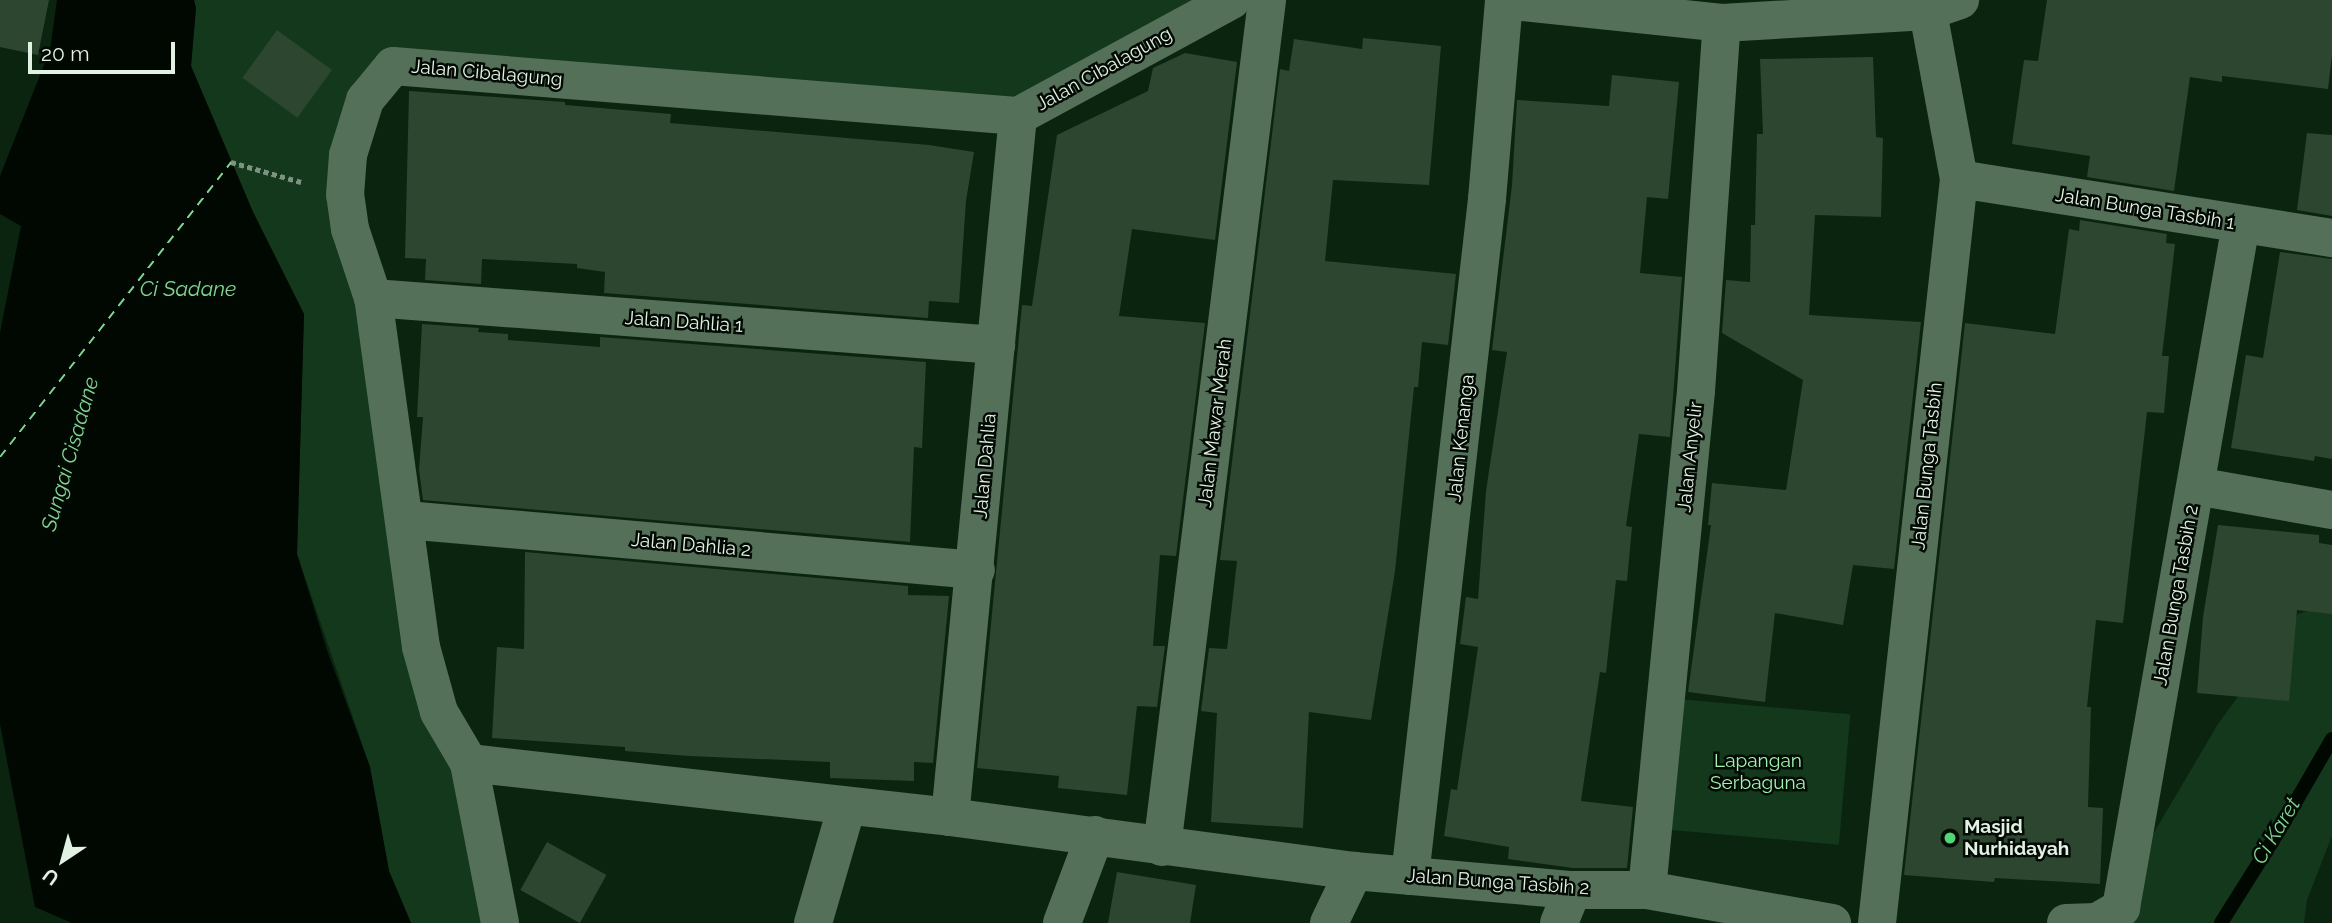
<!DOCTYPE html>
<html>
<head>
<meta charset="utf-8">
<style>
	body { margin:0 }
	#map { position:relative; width:2332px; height:923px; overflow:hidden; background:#0a2410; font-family:Raleway,sans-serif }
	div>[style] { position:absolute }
	.green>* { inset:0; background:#13381c; transform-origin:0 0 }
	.water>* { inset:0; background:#000801 }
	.stream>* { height:14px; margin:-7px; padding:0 7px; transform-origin:7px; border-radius:7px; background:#000801 }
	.ferry>* { height:2px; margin-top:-1px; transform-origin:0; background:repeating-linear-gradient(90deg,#81d692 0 9px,transparent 0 16px) }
	.building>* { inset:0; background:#2c4630; transform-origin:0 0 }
	.path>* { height:4.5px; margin-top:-2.25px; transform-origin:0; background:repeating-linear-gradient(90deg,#7d9281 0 5px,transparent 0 8.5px) }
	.street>* { height:38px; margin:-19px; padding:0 19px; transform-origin:19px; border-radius:19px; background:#547059 }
	.dots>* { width:19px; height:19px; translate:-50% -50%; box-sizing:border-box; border:4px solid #030a04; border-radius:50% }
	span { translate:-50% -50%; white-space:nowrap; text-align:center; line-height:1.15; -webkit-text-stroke:5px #030a04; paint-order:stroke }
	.street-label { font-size:19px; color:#e1f1e3 }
	.park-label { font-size:19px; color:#9ff4af }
	.poi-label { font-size:19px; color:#e1f1e3; font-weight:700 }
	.left { translate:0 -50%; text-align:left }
	.water-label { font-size:21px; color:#81d692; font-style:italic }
	.north { position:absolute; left:28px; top:825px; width:70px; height:70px; -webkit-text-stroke:5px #030a04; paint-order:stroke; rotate:216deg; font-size:19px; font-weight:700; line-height:28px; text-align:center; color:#e1f1e3 }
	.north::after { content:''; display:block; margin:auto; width:24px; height:32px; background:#e1f1e3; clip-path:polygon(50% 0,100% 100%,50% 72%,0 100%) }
	.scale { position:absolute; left:28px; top:42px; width:147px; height:32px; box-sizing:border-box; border:4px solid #e1f1e3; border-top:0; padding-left:9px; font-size:21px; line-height:24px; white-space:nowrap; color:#e1f1e3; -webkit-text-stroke:5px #030a04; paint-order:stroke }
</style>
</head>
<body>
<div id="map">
	<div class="green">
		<i style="clip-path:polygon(194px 0,1232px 0,1018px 116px,393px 66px,348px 155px,406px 520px,500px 923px,411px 923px,389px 871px,370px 767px,297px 554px,304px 314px,253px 212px,191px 66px,196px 8px)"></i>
		<i style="clip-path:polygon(2332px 602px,2332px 836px,2307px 900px,2304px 923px,2089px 923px,2149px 841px,2218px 724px,2298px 614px)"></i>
		<i style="left:1677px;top:699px;width:174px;height:131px;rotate:5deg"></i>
	</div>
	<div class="water">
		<i style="clip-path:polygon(57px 0,194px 0,196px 8px,191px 66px,253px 212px,304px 314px,297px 554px,328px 653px,370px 767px,389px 871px,411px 923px,72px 923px,35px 907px,0 724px,0 333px,21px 226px,0 214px,0 176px,50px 50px)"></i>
	</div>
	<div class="stream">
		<i style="left:2221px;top:923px;width:111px;rotate:-57.9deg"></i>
		<i style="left:2280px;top:829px;width:104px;rotate:-60deg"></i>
	</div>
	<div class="ferry">
		<i style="left:0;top:457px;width:375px;rotate:-51.9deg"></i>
	</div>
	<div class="building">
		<i style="clip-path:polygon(0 0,49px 0,38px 55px,0 47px)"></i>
		<i style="clip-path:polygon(2047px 0,2332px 0,2332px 55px,2328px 89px,2222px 76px,2222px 82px,2190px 77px,2174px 191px,2087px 177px,2090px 156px,2012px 144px,2024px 60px,2038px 61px)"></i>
		<i style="left:277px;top:30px;width:68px;height:59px;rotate:36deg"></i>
		<i style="clip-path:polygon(1363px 38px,1441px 46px,1429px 185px,1333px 180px,1325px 261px,1456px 274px,1448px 345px,1422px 342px,1418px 387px,1414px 387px,1395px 571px,1371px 720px,1309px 712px,1303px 828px,1211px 822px,1217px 713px,1201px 711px,1209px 648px,1227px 649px,1237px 561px,1220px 560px,1280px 69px,1289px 71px,1294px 39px,1362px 49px)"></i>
		<i style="clip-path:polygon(1185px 53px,1237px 62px,1215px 240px,1132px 229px,1119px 316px,1205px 323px,1176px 556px,1160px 555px,1153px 646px,1165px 646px,1157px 707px,1137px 706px,1127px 795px,1058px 788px,1059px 776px,977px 768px,1022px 305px,1032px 306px,1057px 135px,1148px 91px,1153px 68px)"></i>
		<i style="clip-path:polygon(1873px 57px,1876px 137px,1883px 138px,1881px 217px,1815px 215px,1809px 315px,1921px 322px,1894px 569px,1853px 565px,1843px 625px,1775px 613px,1765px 702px,1688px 692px,1711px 525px,1708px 525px,1712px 483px,1786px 490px,1803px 380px,1722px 333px,1726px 280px,1750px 282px,1751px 225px,1755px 225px,1757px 134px,1763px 134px,1760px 59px)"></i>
		<i style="clip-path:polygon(1612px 75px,1679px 82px,1668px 199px,1647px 197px,1640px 273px,1682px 277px,1670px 437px,1639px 434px,1626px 526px,1632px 527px,1627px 581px,1616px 580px,1606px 673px,1600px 672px,1581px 801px,1633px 807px,1627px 868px,1573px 868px,1508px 859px,1509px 847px,1444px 836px,1451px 789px,1457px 790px,1478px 647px,1460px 644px,1466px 597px,1478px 599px,1486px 491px,1507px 352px,1492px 350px,1512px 185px,1517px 100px,1609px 106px)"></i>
		<i style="clip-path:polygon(409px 91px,565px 102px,565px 105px,671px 114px,670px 123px,929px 145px,974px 152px,966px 201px,959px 303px,929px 301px,928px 318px,604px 293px,605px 272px,577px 268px,577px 264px,482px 259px,481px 284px,425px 280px,426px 259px,405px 258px)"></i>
		<i style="clip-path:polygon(2307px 133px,2332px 135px,2332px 216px,2297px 210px)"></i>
		<i style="clip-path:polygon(2080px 220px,2167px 234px,2166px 243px,2175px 244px,2162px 356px,2169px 356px,2164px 413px,2147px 412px,2123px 623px,2096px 620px,2087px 707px,2091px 707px,2088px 807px,2103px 808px,2100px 884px,1995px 878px,1994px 882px,1904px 875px,1965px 323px,2055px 334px,2069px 229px,2079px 231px)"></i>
		<i style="clip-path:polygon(2280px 252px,2332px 259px,2332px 459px,2315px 456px,2314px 461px,2231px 448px,2246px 355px,2263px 358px)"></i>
		<i style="clip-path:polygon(422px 324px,479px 328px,478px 332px,508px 334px,508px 340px,600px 347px,600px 337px,926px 362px,922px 448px,914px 447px,910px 542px,423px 500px,419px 470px,423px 417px,417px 417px)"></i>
		<i style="clip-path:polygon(2218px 525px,2319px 535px,2319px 543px,2332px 545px,2332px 614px,2297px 610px,2289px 701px,2197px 693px,2203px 617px)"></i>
		<i style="clip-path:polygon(525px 552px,908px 586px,908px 595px,949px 596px,933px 763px,914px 762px,914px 781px,830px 778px,830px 762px,689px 756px,625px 751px,625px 747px,492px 738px,497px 647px,524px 649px)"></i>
		<i style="left:547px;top:842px;width:68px;height:55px;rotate:29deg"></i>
		<i style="clip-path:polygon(1117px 872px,1196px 885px,1190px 923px,1108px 923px)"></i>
	</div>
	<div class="path">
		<i style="left:231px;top:162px;width:73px;rotate:15.9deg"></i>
	</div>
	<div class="street">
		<i style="left:1504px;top:0;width:219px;rotate:6deg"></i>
		<i style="left:1722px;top:23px;width:206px;rotate:-3.3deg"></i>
		<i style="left:1928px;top:11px;width:34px;rotate:-19deg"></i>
		<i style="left:1959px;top:179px;width:378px;rotate:9deg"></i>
		<i style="left:373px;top:298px;width:625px;rotate:4.31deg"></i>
		<i style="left:2196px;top:486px;width:138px;rotate:10deg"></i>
		<i style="left:406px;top:520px;width:572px;rotate:5.01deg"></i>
		<i style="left:469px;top:763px;width:484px;rotate:6.4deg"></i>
		<i style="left:950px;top:817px;width:408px;rotate:7.6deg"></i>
		<i style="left:1354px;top:871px;width:219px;rotate:5deg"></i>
		<i style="left:1572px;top:890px;width:75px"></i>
		<i style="left:1647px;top:890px;width:188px;rotate:10.1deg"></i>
		<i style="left:950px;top:817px;width:704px;rotate:-84.46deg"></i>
		<i style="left:1162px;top:847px;width:853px;rotate:-82.93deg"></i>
		<i style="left:1410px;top:876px;width:681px;rotate:-83.51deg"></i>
		<i style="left:1487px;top:199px;width:200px;rotate:-85.1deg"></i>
		<i style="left:1647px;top:890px;width:501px;rotate:-84.39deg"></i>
		<i style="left:1696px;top:391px;width:369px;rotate:-86deg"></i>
		<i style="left:500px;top:923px;width:163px;rotate:-101deg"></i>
		<i style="left:469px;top:763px;width:59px;rotate:-120.5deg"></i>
		<i style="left:439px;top:712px;width:67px;rotate:-105.5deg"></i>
		<i style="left:421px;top:647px;width:352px;rotate:-97.8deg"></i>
		<i style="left:373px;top:298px;width:73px;rotate:-108.4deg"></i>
		<i style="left:350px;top:229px;width:34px;rotate:-98deg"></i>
		<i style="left:345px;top:195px;width:40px;rotate:-85.7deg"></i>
		<i style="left:348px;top:155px;width:58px;rotate:-72.8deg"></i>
		<i style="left:365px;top:100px;width:44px;rotate:-50.5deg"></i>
		<i style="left:393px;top:66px;width:627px;rotate:4.57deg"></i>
		<i style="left:1018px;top:116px;width:243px;rotate:-28.5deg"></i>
		<i style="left:813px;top:923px;width:122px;rotate:-73.8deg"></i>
		<i style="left:1062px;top:923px;width:94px;rotate:-69.4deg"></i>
		<i style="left:1329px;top:923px;width:58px;rotate:-64.3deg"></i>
		<i style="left:1559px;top:923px;width:35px;rotate:-68deg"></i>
		<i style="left:1877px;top:923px;width:749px;rotate:-83.71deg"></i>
		<i style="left:1959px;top:179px;width:171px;rotate:-100.5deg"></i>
		<i style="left:2066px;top:923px;width:31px;rotate:-2deg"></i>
		<i style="left:2097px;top:922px;width:28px;rotate:-30deg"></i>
		<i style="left:2121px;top:908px;width:694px;rotate:-80.05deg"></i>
	</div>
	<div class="dots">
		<i style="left:1950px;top:838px;background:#50d674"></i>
	</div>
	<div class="street-label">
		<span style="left:1104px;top:69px;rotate:-29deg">Jalan Cibalagung</span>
		<span style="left:487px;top:73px;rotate:5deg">Jalan Cibalagung</span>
		<span style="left:2145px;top:209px;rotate:9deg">Jalan Bunga Tasbih 1</span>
		<span style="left:684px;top:322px;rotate:4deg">Jalan Dahlia 1</span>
		<span style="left:1215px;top:423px;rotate:-83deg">Jalan Mawar Merah</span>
		<span style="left:1461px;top:438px;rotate:-84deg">Jalan Kenanga</span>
		<span style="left:1690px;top:457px;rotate:-84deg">Jalan Anyelir</span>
		<span style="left:985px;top:466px;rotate:-85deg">Jalan Dahlia</span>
		<span style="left:1927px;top:466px;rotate:-84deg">Jalan Bunga Tasbih</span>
		<span style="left:691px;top:545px;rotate:5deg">Jalan Dahlia 2</span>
		<span style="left:2176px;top:595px;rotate:-80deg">Jalan Bunga Tasbih 2</span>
		<span style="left:1498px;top:882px;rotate:4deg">Jalan Bunga Tasbih 2</span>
	</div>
	<div class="park-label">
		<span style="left:1758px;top:772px">Lapangan<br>Serbaguna</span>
	</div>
	<div class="poi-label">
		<span class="left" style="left:1964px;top:838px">Masjid<br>Nurhidayah</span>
	</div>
	<div class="water-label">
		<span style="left:188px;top:289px">Ci Sadane</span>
		<span style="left:70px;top:454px;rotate:-74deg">Sungai Cisadane</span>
		<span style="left:2276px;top:831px;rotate:-59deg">Ci Karet</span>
	</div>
	<div class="north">U</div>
	<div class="scale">20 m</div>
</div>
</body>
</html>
